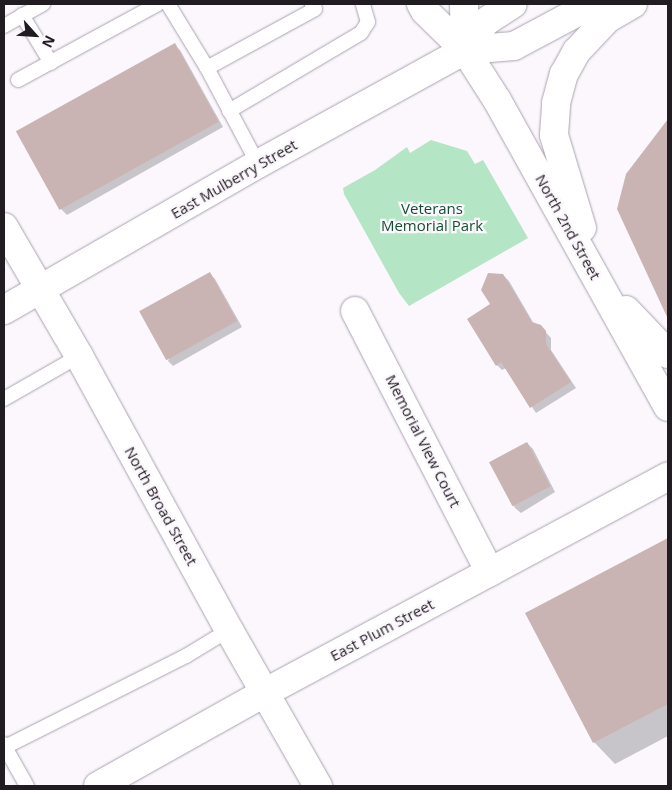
<!DOCTYPE html>
<html>
<head>
<meta charset="utf-8">
<style>
	body { margin:0 }
	#map { position:relative; width:672px; height:790px; overflow:hidden; background:#fbf7fd; font-family:"Open Sans",sans-serif }
	div>[style] { position:absolute }
	.green>* { inset:0; background:#b4e5c5 }
	.shadow>* { inset:0; background:#0003 }
	.building>* { inset:0; background:#c9b4b3; transform-origin:0 0 }
	.roads { filter:drop-shadow(0 0 1px #aba2b0) drop-shadow(0 0 1px #aba2b0) }
	.lane>* { height:14px; margin:-7px; padding:0 7px; transform-origin:7px; border-radius:7px; background:#fff }
	.street>* { height:28px; margin:-14px; padding:0 14px; transform-origin:14px; border-radius:14px; background:#fff }
	.secondary>* { height:28px; margin:-14px; padding:0 14px; transform-origin:14px; border-radius:14px; background:#fff }
	span { translate:-50% -50%; white-space:nowrap; text-align:center; line-height:1.15; -webkit-text-stroke:4.5px #fbf7fd; paint-order:stroke }
	.street-label { font-size:15px; color:#201c21 }
	.park-label { font-size:15px; color:#135031 }
	.frame { position:absolute; inset:0; border:5px solid #201c21; pointer-events:none }
	.north { position:absolute; left:10px; top:10px; width:50px; height:50px; -webkit-text-stroke:4px #fbf7fd; paint-order:stroke; rotate:116deg; font-size:14px; font-weight:700; line-height:20px; text-align:center; color:#201c21 }
	.north::after { content:''; display:block; margin:auto; width:18px; height:22px; background:#201c21; clip-path:polygon(50% 0,100% 100%,50% 72%,0 100%) }
</style>
</head>
<body>
<div id="map">
	<div class="green">
		<i style="clip-path:polygon(431px 140px,467px 151px,475px 164px,483px 160px,528px 238px,409px 306px,399px 293px,344px 194px,343px 188px,375px 170px,407px 147px,410px 153px)"></i>
	</div>
	<div class="shadow">
		<i style="clip-path:polygon(174px 45px,180px 50px,223px 127px,67px 215px,62px 210px,19px 133px)"></i>
		<i style="clip-path:polygon(668px 121px,668px 316px,618px 209px,627px 174px)"></i>
		<i style="clip-path:polygon(210px 274px,215px 279px,242px 327px,173px 366px,168px 361px)"></i>
		<i style="clip-path:polygon(503px 275px,509px 281px,534px 324px,540px 326px,551px 338px,551px 350px,576px 388px,536px 413px,506px 368px,502px 370px,497px 365px,492px 305px)"></i>
		<i style="clip-path:polygon(527px 443px,533px 449px,555px 492px,521px 513px,515px 508px,493px 466px)"></i>
		<i style="clip-path:polygon(666px 540px,668px 542px,668px 736px,615px 764px,594px 742px,527px 614px)"></i>
	</div>
	<div class="building">
		<i style="left:175px;top:43px;width:90px;height:182px;rotate:61deg"></i>
		<i style="clip-path:polygon(668px 119px,668px 319px,617px 209px,626px 174px)"></i>
		<i style="left:210px;top:272px;width:56px;height:81px;rotate:61deg"></i>
		<i style="clip-path:polygon(488px 273px,503px 274px,532px 322px,541px 325px,546px 331px,546px 344px,571px 382px,530px 408px,501px 362px,496px 366px,467px 319px,490px 304px,481px 290px)"></i>
		<i style="left:527px;top:442px;width:50px;height:43px;rotate:62deg"></i>
		<i style="clip-path:polygon(668px 538px,668px 704px,593px 743px,525px 613px)"></i>
	</div>
	<div class="roads">
		<div class="lane">
			<i style="left:168px;top:4px;width:75px;rotate:58.6deg"></i>
			<i style="left:207px;top:68px;width:109px;rotate:62deg"></i>
			<i style="left:22px;top:15px;width:56px;rotate:58.9deg"></i>
			<i style="left:4px;top:26px;width:45px;rotate:-29.4deg"></i>
			<i style="left:207px;top:68px;width:123px;rotate:-28.6deg"></i>
			<i style="left:315px;top:9px;width:6px;rotate:-121deg"></i>
			<i style="left:18px;top:80px;width:159px;rotate:-28.5deg"></i>
			<i style="left:229px;top:111px;width:153px;rotate:-30.6deg"></i>
			<i style="left:361px;top:33px;width:13px;rotate:-58deg"></i>
			<i style="left:368px;top:22px;width:19px;rotate:-106deg"></i>
			<i style="left:4px;top:399px;width:86px;rotate:-29.8deg"></i>
			<i style="left:4px;top:744px;width:3px;rotate:72deg"></i>
			<i style="left:5px;top:747px;width:203px;rotate:-26.7deg"></i>
			<i style="left:186px;top:656px;width:50px;rotate:-31.2deg"></i>
			<i style="left:5px;top:747px;width:45px;rotate:60.6deg"></i>
		</div>
		<div class="street">
			<i style="left:4px;top:227px;width:149px;rotate:59.8deg"></i>
			<i style="left:79px;top:356px;width:312px;rotate:61.3deg"></i>
			<i style="left:229px;top:630px;width:180px;rotate:60.3deg"></i>
			<i style="left:355px;top:311px;width:294px;rotate:62.7deg"></i>
			<i style="left:98px;top:786px;width:193px;rotate:-29.2deg"></i>
			<i style="left:266px;top:692px;width:456px;rotate:-28.2deg"></i>
		</div>
		<div class="secondary">
			<i style="left:421px;top:4px;width:8px;rotate:60deg"></i>
			<i style="left:425px;top:11px;width:56px;rotate:44.3deg"></i>
			<i style="left:465px;top:50px;width:59px;rotate:57.4deg"></i>
			<i style="left:497px;top:100px;width:351px;rotate:60.9deg"></i>
			<i style="left:464px;top:4px;width:46px;rotate:88.8deg"></i>
			<i style="left:465px;top:50px;width:49px;rotate:-4.7deg"></i>
			<i style="left:514px;top:46px;width:89px;rotate:-28deg"></i>
			<i style="left:582px;top:228px;width:97px;rotate:-106.8deg"></i>
			<i style="left:554px;top:135px;width:32px;rotate:-86deg"></i>
			<i style="left:556px;top:103px;width:30px;rotate:-75deg"></i>
			<i style="left:564px;top:74px;width:26px;rotate:-61deg"></i>
			<i style="left:577px;top:51px;width:44px;rotate:-46.8deg"></i>
			<i style="left:607px;top:19px;width:30px;rotate:-30deg"></i>
			<i style="left:4px;top:310px;width:293px;rotate:-29.9deg"></i>
			<i style="left:258px;top:164px;width:236px;rotate:-28.8deg"></i>
			<i style="left:465px;top:50px;width:34px;rotate:-54deg"></i>
			<i style="left:485px;top:22px;width:33px;rotate:-33deg"></i>
			<i style="left:626px;top:310px;width:61px;rotate:46.3deg"></i>
		</div>
	</div>
	<div class="street-label">
		<span style="left:234px;top:179px;rotate:-30deg">East Mulberry Street</span>
		<span style="left:568px;top:227px;rotate:61deg">North 2nd Street</span>
		<span style="left:423px;top:441px;rotate:63deg">Memorial View Court</span>
		<span style="left:161px;top:506px;rotate:61deg">North Broad Street</span>
		<span style="left:382px;top:630px;rotate:-28deg">East Plum Street</span>
	</div>
	<div class="park-label">
		<span style="left:432px;top:217px">Veterans<br>Memorial Park</span>
	</div>
	<div class="frame"></div>
	<div class="north">N</div>
</div>
</body>
</html>
